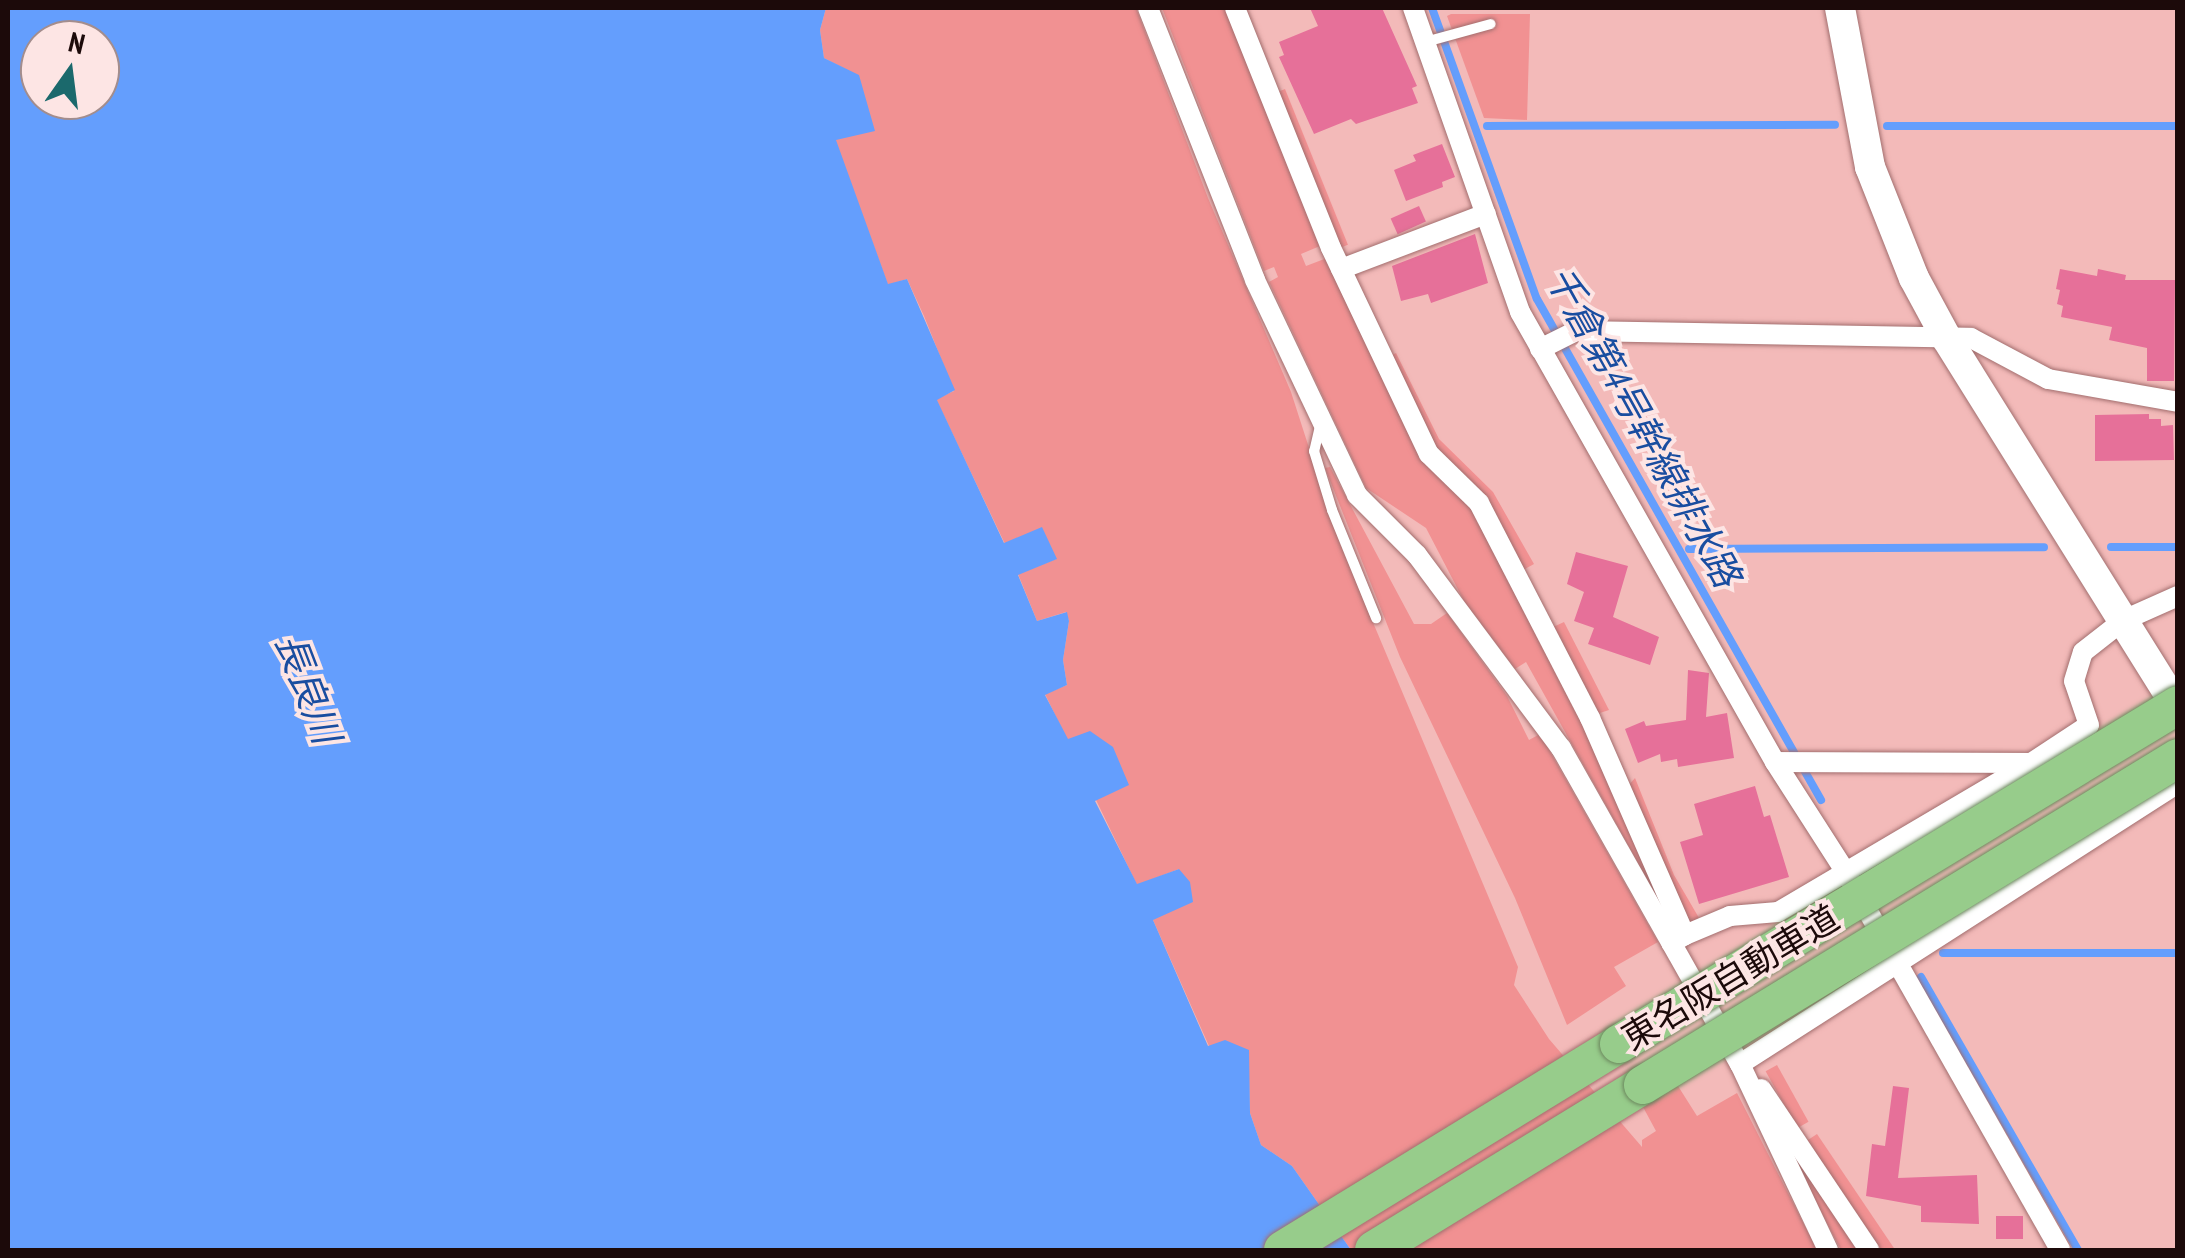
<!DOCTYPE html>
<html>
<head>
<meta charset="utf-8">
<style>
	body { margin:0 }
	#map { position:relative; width:2185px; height:1258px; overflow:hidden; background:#f3bab9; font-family:"PT Sans Narrow","Noto Sans JP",sans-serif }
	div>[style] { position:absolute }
	.green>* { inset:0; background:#f19192; transform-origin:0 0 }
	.water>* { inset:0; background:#649efd }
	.stream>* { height:8px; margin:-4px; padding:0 4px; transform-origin:4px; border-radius:4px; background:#649efd }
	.building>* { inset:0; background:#e67099; transform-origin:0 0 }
	.roads { filter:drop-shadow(0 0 2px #a26e6e) drop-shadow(0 0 2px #a26e6e) }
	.lane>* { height:10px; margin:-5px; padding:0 5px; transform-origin:5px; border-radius:5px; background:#fff }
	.street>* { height:20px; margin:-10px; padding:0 10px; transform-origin:10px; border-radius:10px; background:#fff }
	.secondary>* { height:30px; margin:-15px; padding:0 15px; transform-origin:15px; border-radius:15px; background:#fff }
	.highway>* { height:38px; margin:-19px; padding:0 19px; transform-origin:19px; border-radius:19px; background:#97cc8b }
	.bridges { filter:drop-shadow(0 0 2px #6c885e) drop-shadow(0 0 2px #6c885e) }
	.highway-bridge>* { height:38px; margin:-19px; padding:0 19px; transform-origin:19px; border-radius:19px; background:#97cc8b }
	span { translate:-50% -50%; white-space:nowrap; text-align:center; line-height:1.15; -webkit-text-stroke:8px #fde5e4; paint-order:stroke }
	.street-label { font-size:35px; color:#1c0a0a }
	.water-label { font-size:38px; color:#194da0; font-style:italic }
	.frame { position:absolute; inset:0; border:10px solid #1c0a0a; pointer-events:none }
	.north { position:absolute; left:20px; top:20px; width:100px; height:100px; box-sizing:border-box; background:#fde5e4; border:2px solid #a38d8d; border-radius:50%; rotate:14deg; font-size:28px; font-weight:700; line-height:40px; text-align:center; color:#1c0a0a }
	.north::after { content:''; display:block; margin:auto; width:35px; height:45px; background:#1b696c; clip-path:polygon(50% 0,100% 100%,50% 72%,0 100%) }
</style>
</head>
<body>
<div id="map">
	<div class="green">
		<i style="clip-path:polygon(826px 8px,1136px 8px,1208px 198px,1291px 392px,1340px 544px,1518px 967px,1514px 985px,1549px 1039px,1642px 1147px,1642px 1140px,1656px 1131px,1643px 1107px,1678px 1086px,1697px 1116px,1737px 1093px,1817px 1250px,1351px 1250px,1292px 1166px,1261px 1145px,1250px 1113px,1249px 1078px,1209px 1046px,1153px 920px,1179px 869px,1137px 885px,1045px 694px,1067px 685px,1063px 660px,1069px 621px,1066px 612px,1037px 621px,1018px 574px,1056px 559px,1005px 544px,936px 399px,954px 391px,924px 316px,907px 279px,888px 285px,835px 140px,859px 76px,824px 58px,820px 30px)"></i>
		<i style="clip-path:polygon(1162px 8px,1226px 8px,1320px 246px,1301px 254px,1306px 266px,1327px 258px,1421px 457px,1474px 507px,1583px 716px,1665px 911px,1526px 662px,1515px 669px,1464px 601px,1426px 528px,1366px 488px,1269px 282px,1278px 277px,1274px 267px,1264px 271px)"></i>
		<i style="clip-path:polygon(1451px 14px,1530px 14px,1527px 120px,1484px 118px,1447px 16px)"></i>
		<i style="left:1285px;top:89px;width:168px;height:12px;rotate:68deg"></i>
		<i style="clip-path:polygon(1396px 353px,1439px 439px,1493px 492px,1534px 564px,1521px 571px,1434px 450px,1390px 356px)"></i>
		<i style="clip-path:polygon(1330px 467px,1414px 624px,1431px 624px,1447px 613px,1507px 696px,1529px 740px,1540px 734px,1658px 942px,1614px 967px,1626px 986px,1567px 1025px,1515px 898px,1400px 657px,1325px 468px)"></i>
		<i style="clip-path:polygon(1564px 622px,1609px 710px,1597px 714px,1551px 628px)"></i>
		<i style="clip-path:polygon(1635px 778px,1674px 875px,1699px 918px,1689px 926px,1627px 787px)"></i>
		<i style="left:1777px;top:1065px;width:65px;height:13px;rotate:61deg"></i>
		<i style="clip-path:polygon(1770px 1114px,1860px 1250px,1841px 1250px)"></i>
		<i style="left:1817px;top:1134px;width:140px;height:14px;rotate:56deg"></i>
	</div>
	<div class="water">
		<i style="clip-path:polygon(evenodd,8px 8px,826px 8px,820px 30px,824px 58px,859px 75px,875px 131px,836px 140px,888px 284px,907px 279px,955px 390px,937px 400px,1004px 543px,1042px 527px,1057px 559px,1018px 575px,1037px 621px,1067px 612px,1069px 621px,1063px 660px,1067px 685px,1045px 695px,1068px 739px,1090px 731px,1113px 747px,1129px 785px,1095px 801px,1137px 884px,1179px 869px,1190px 882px,1193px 902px,1153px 920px,1208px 1046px,1225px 1040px,1249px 1050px,1250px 1113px,1261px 1145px,1292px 1166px,1351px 1250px,8px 1250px,8px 8px,40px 40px,100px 40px,100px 100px,40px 100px,40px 40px)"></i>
	</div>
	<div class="stream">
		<i style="left:1432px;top:8px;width:309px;rotate:70.2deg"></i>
		<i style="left:1537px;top:299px;width:576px;rotate:60.45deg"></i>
		<i style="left:1487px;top:126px;width:348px;rotate:-0.2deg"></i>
		<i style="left:1887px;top:126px;width:291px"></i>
		<i style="left:2111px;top:547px;width:67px"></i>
		<i style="left:1689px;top:549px;width:355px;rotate:-0.3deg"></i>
		<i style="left:1943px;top:953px;width:235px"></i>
		<i style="left:1921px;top:977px;width:315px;rotate:60.1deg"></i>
	</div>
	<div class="building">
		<i style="clip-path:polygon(1310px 8px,1382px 8px,1417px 86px,1412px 88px,1418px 103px,1356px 124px,1351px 119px,1314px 134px,1279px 57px,1284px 55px,1279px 42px,1318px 26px)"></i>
		<i style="clip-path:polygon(1442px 144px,1455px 177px,1442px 182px,1443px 187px,1406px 201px,1394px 170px,1416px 161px,1413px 155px)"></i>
		<i style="left:1419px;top:206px;width:17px;height:31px;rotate:66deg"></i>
		<i style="clip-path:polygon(1475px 234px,1488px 283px,1431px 303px,1428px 294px,1401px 301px,1392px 266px)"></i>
		<i style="clip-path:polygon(2060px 269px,2097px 276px,2098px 269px,2126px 275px,2125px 280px,2175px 280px,2174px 381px,2147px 381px,2147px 348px,2109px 340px,2112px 327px,2061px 317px,2063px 306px,2057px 304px,2060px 290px,2056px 289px)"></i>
		<i style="clip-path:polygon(2149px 414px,2149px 419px,2161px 419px,2161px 426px,2173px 425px,2174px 460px,2095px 461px,2095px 415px)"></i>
		<i style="clip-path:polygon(1576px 552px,1628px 566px,1613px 617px,1659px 637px,1650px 665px,1588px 644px,1594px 628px,1574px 621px,1584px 592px,1567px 584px)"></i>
		<i style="clip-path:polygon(1688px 670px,1709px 673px,1706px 717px,1727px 713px,1734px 758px,1678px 767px,1677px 759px,1661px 762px,1660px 754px,1638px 763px,1625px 729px,1644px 721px,1646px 726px,1686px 720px)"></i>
		<i style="clip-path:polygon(1755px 786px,1764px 817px,1770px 815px,1789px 877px,1699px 904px,1680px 842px,1703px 835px,1694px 804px)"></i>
		<i style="clip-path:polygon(1893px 1086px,1909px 1088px,1898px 1178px,1977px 1175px,1979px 1224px,1921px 1222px,1921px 1206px,1866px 1196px,1872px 1144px,1885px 1146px)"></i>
		<i style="left:2023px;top:1216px;width:23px;height:27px;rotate:90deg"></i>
	</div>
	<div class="roads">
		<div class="lane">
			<i style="left:1425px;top:42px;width:68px;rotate:-15.3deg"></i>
			<i style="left:1320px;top:426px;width:26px;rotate:103deg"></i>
			<i style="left:1314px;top:451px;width:62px;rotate:73deg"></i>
			<i style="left:1332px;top:510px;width:117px;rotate:67.8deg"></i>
		</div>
		<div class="street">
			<i style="left:1148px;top:8px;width:292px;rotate:68.5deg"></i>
			<i style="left:1255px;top:280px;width:238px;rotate:64.6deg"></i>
			<i style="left:1357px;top:495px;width:85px;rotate:45deg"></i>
			<i style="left:1417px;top:555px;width:241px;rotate:53.3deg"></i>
			<i style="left:1561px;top:748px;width:363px;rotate:60.5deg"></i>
			<i style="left:1740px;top:1064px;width:206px;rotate:64.7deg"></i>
			<i style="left:1235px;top:8px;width:258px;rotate:68.2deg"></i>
			<i style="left:1331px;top:248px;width:228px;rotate:64.6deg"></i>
			<i style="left:1429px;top:454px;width:70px;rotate:44.4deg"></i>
			<i style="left:1479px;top:503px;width:242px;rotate:62.7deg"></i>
			<i style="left:1590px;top:718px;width:237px;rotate:66.4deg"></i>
			<i style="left:1685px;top:935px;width:16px;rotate:150deg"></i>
			<i style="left:1413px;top:8px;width:322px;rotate:70.6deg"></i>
			<i style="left:1520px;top:312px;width:517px;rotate:60.46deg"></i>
			<i style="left:1775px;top:762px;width:130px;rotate:57.3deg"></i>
			<i style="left:1845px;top:871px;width:436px;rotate:60.4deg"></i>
			<i style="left:1341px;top:269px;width:155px;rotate:-20.8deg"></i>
			<i style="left:1540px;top:349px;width:40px;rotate:-26.6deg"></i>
			<i style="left:1576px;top:331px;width:395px;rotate:1deg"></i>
			<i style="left:1971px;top:338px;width:87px;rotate:28deg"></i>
			<i style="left:2048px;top:379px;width:132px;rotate:10deg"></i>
			<i style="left:1775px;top:762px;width:256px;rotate:0.2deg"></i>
			<i style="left:2031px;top:763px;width:69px;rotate:-33.2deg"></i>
			<i style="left:2089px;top:725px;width:46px;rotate:-108.8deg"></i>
			<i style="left:2074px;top:681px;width:30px;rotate:-73deg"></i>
			<i style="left:2083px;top:652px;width:52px;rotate:-38deg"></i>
			<i style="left:2124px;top:620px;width:59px;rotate:-24deg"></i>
			<i style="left:1685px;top:935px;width:49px;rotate:-22.9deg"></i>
			<i style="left:1730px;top:916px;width:48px;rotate:-4.8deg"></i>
			<i style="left:1778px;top:912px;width:291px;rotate:-30.5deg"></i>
			<i style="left:1740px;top:1064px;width:520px;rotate:-32.68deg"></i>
			<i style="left:1761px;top:1089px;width:194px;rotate:56.1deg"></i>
		</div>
		<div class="secondary">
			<i style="left:1840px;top:8px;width:162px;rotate:79.3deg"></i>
			<i style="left:1870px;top:167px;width:119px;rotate:68.4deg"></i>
			<i style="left:1914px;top:278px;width:69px;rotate:61.6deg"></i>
			<i style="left:1947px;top:339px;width:435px;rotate:58deg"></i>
		</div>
		<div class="highway">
			<i style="left:1283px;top:1250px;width:394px;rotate:-31.5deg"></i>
			<i style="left:1374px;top:1250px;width:316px;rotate:-31.5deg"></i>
		</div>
	</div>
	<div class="bridges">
		<div class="highway-bridge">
			<i style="left:1619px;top:1044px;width:654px;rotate:-31.23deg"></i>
			<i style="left:1643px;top:1085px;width:627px;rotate:-31.43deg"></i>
		</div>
	</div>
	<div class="street-label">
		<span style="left:1730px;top:977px;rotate:-31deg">東名阪自動車道</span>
	</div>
	<div class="water-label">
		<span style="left:1644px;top:426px;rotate:61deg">千倉第4号幹線排水路</span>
		<span style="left:309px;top:688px;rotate:69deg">長良川</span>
	</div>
	<div class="frame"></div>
	<div class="north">N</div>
</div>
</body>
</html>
